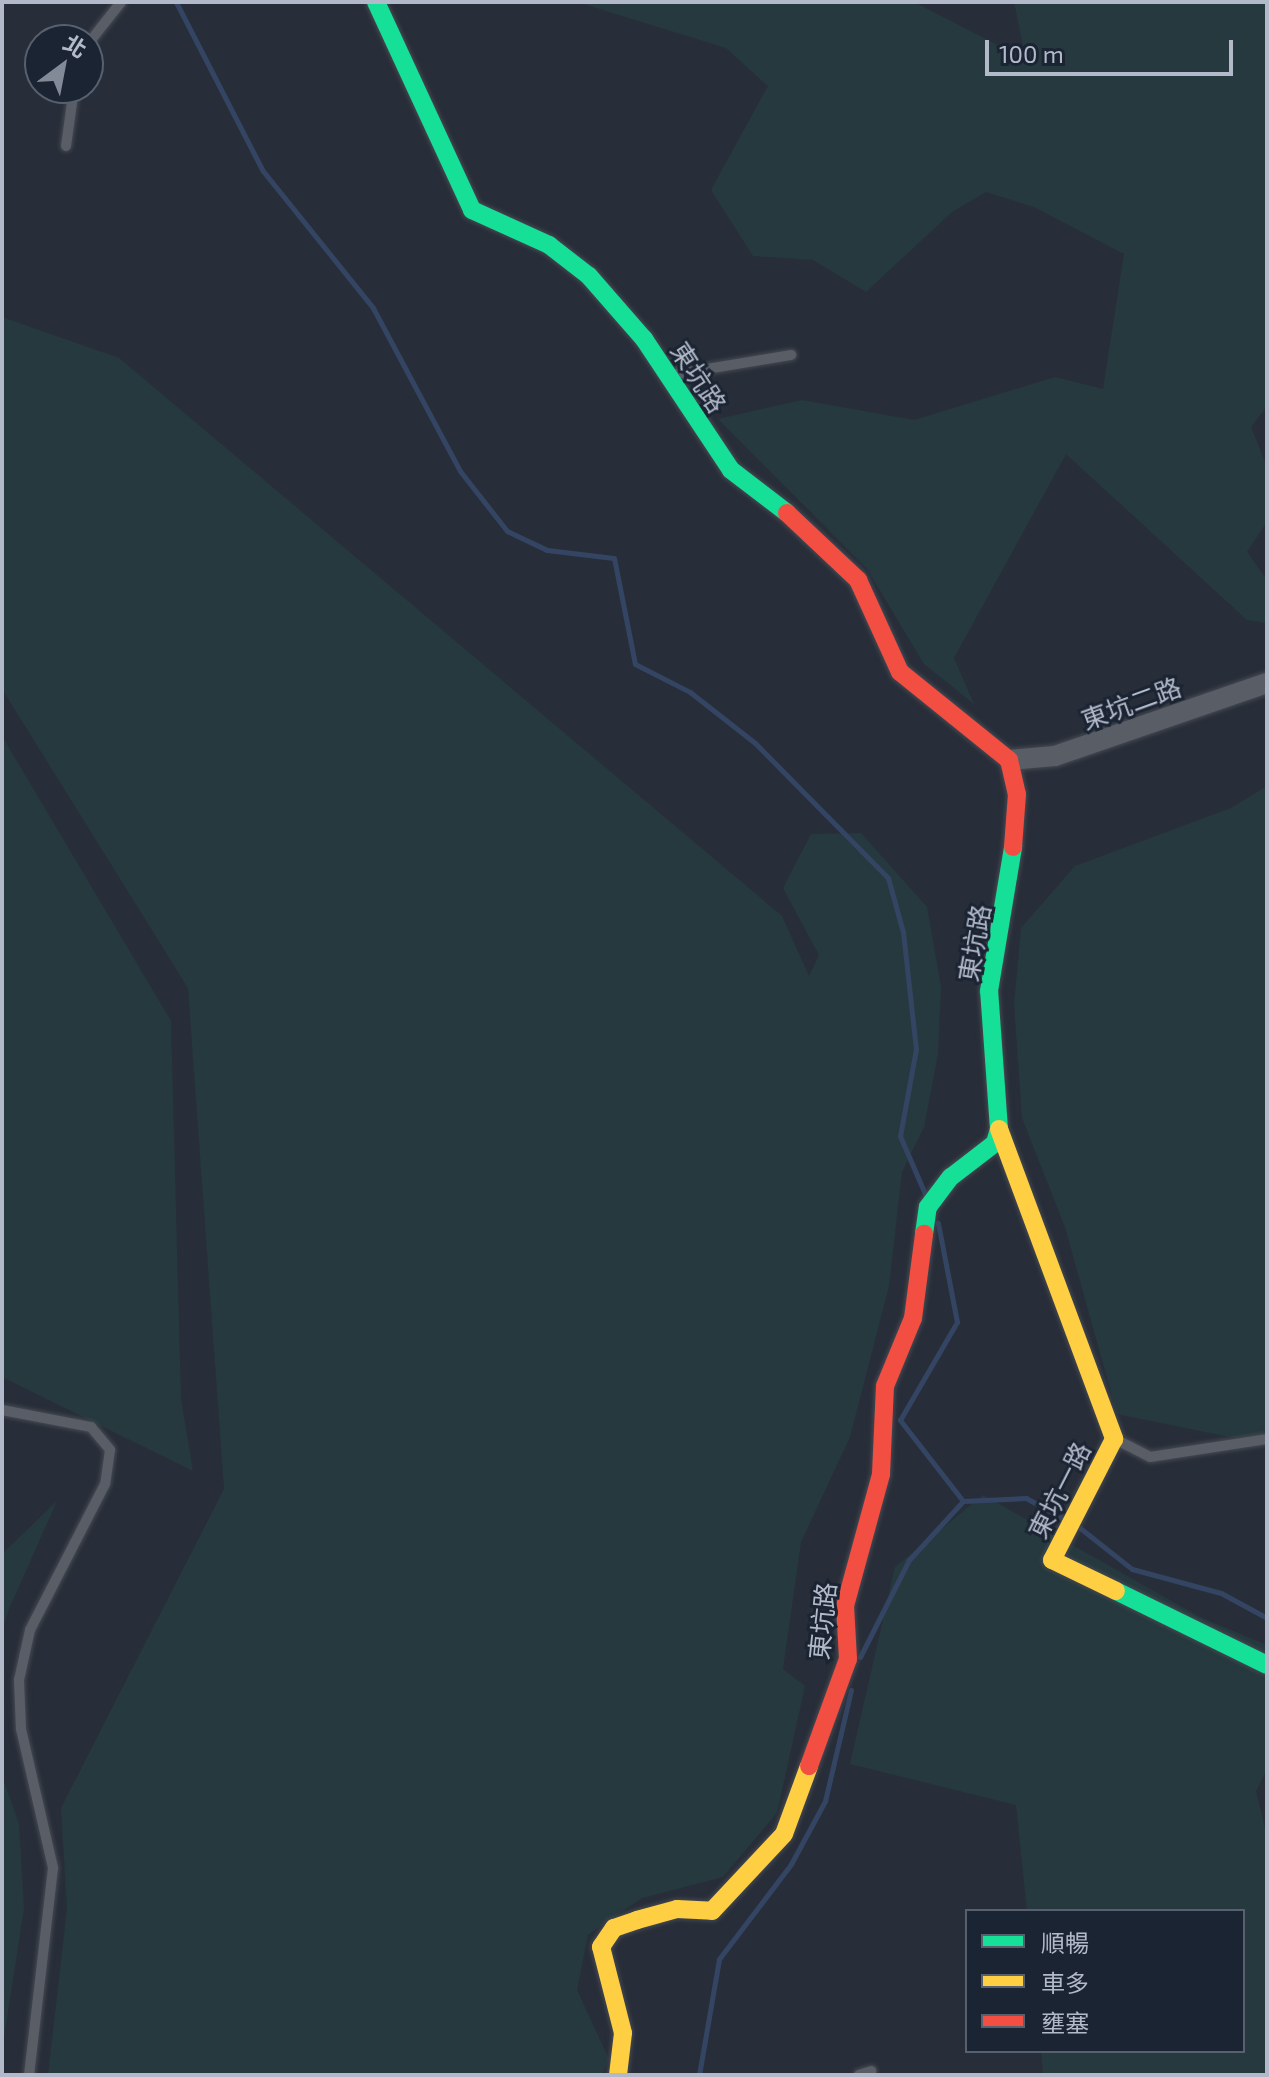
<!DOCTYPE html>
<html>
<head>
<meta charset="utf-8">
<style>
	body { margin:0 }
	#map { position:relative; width:1269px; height:2077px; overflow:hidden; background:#282e39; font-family:"Exo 2","Noto Sans TC",sans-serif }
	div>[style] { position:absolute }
	.green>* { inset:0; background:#25393e }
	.stream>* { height:5px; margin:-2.5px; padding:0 2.5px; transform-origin:2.5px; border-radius:2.5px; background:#344563 }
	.roads { filter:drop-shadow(0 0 2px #454951) drop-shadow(0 0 2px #454951) }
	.lane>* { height:10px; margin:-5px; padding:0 5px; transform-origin:5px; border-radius:5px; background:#595d66 }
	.street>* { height:20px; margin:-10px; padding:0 10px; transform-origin:10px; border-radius:10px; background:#595d66 }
	.fast>* { height:18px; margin:-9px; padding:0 9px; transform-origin:9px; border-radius:9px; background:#16e098 }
	.slow>* { height:18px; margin:-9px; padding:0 9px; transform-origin:9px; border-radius:9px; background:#ffcf43 }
	.jam>* { height:18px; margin:-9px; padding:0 9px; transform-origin:9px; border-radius:9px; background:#f24e42 }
	span { translate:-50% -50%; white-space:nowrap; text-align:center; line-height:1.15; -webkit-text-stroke:6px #1b2433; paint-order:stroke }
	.street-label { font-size:26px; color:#b2baca }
	.frame { position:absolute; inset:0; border:4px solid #b2baca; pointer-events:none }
	.legend { position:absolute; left:965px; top:1909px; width:280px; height:144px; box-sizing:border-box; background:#1b2433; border:2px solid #57606f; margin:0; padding:10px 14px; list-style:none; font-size:24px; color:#b2baca }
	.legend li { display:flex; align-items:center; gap:16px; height:40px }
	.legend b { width:40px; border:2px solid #57606f }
	.north { position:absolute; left:24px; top:24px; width:80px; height:80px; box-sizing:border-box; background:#1b2433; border:2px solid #57606f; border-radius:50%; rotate:32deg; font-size:22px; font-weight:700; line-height:32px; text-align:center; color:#b2baca }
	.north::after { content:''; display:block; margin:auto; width:28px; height:36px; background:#828997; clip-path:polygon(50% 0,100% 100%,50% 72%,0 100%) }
	.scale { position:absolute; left:985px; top:40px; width:248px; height:36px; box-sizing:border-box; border:4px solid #b2baca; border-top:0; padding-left:10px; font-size:24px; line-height:28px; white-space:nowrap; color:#b2baca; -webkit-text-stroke:6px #1b2433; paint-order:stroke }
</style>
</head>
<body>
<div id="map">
	<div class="green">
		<i style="clip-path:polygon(577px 2px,914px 2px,1026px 60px,1014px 2px,1267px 2px,1267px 406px,1251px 427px,1267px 467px,1267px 522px,1247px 552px,1267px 580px,1267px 623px,1247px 620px,1066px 454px,954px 658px,974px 704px,924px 664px,867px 569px,718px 419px,802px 400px,914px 420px,1055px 377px,1103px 389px,1124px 254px,1034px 207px,986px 192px,952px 212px,866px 292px,813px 260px,753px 256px,711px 190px,768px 86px,726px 48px)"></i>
		<i style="clip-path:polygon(2px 317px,119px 358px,782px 916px,809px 976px,819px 955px,783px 888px,811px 834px,861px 833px,927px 907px,941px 987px,938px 1054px,924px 1127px,902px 1172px,889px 1286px,850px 1437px,801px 1542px,783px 1669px,805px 1686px,777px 1813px,723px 1877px,642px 1898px,588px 1935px,577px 1990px,609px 2059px,602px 2075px,48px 2075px,67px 1909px,61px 1808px,224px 1489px,188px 988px,2px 689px)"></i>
		<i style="clip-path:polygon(2px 736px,171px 1021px,181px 1399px,193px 1471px,2px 1377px)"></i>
		<i style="clip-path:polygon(1267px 786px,1267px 1428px,1259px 1443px,1117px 1414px,1065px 1227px,1022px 1118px,1014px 1005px,1021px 928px,1075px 866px,1231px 808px)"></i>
		<i style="clip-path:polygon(983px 1495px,1202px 1618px,1267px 1645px,1267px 1769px,1256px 1791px,1267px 1836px,1267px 2075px,1043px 2075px,1041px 2051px,1243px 2051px,1243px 1911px,1027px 1911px,1016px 1805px,850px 1764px,895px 1567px)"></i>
		<i style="clip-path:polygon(57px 1501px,9px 1609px,2px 1630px,2px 1554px)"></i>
		<i style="clip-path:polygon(2px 1776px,19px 1824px,24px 1908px,2px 2051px)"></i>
	</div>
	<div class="stream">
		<i style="left:176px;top:2px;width:190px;rotate:62.8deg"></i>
		<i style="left:263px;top:171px;width:176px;rotate:51.2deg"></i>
		<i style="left:373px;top:308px;width:185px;rotate:61.9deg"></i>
		<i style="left:460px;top:471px;width:76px;rotate:51.9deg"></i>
		<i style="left:507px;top:531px;width:44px;rotate:25.4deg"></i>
		<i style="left:547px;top:550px;width:67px;rotate:6.8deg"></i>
		<i style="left:614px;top:558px;width:108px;rotate:78.8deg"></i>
		<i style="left:635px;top:664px;width:62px;rotate:27deg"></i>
		<i style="left:690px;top:692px;width:83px;rotate:38.1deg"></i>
		<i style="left:755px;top:743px;width:190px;rotate:45.4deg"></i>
		<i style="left:888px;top:878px;width:56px;rotate:74.5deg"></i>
		<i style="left:903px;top:932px;width:118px;rotate:83.7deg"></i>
		<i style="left:916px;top:1049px;width:88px;rotate:100.4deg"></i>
		<i style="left:900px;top:1136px;width:65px;rotate:66.6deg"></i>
		<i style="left:963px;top:1501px;width:63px;rotate:-2.7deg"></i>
		<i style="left:1026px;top:1498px;width:43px;rotate:28.9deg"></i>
		<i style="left:1080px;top:1528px;width:66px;rotate:38.3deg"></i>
		<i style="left:1132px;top:1569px;width:92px;rotate:15.1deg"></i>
		<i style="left:1221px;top:1593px;width:52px;rotate:28.5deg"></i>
		<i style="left:860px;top:1657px;width:109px;rotate:-63.2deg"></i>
		<i style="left:909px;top:1560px;width:80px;rotate:-47.5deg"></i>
		<i style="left:963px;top:1501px;width:103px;rotate:-127.9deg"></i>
		<i style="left:900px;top:1420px;width:113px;rotate:-59.8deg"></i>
		<i style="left:957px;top:1322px;width:101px;rotate:-100.9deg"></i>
		<i style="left:699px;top:2075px;width:118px;rotate:-80.2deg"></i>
		<i style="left:719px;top:1959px;width:119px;rotate:-52.8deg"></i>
		<i style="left:791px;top:1864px;width:72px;rotate:-61.6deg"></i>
		<i style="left:825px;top:1801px;width:114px;rotate:-76.8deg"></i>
	</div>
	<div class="roads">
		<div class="lane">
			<i style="left:88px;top:44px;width:53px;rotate:-51.8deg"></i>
			<i style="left:66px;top:146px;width:59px;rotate:-82.1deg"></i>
			<i style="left:670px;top:375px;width:123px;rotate:-9.4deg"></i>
			<i style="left:2px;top:1410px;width:91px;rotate:10.8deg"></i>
			<i style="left:91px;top:1427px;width:30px;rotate:50deg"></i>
			<i style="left:110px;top:1450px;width:34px;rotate:98deg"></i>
			<i style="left:105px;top:1484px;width:164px;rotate:117.2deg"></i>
			<i style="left:30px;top:1630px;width:51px;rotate:102.4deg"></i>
			<i style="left:19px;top:1680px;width:49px;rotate:87.7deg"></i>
			<i style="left:21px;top:1729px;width:143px;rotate:77deg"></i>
			<i style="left:53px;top:1868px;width:208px;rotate:96.6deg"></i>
			<i style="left:1115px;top:1439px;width:39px;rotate:27deg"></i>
			<i style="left:1150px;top:1457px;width:118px;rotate:-8.7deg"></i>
			<i style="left:859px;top:2075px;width:13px;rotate:-18deg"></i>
		</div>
		<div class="street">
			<i style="left:1009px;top:760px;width:46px;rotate:-5deg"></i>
			<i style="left:1055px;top:756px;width:224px;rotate:-19deg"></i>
		</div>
		<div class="fast">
			<i style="left:376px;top:2px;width:229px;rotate:65.2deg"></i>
			<i style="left:472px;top:210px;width:85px;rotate:24.4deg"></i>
			<i style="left:549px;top:245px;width:51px;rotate:37.8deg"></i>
			<i style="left:589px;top:276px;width:84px;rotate:48.9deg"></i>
			<i style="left:644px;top:339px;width:157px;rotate:56.4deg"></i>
			<i style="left:731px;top:470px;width:71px;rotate:37.5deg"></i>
			<i style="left:924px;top:1234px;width:27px;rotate:-82deg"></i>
			<i style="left:928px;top:1207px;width:38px;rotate:-53deg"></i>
			<i style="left:951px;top:1177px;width:56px;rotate:-37.7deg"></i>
			<i style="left:995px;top:1143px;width:15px;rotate:-74deg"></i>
			<i style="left:999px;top:1129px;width:138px;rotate:-94.1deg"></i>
			<i style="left:989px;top:991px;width:146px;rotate:-80.5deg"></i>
			<i style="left:1116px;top:1591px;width:168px;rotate:26.1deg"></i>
		</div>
		<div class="slow">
			<i style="left:999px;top:1129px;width:331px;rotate:69.6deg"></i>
			<i style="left:1114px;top:1439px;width:136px;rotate:117.1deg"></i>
			<i style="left:1052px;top:1560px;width:71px;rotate:25.8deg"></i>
			<i style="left:618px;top:2075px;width:42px;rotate:-83.2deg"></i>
			<i style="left:623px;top:2033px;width:89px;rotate:-104.3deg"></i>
			<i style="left:601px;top:1947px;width:23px;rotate:-56deg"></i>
			<i style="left:614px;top:1928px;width:24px;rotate:-19deg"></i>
			<i style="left:637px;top:1920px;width:41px;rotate:-15.4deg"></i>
			<i style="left:677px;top:1909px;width:35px;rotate:3deg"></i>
			<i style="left:712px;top:1911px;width:105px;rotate:-46.9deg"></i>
			<i style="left:784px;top:1834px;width:72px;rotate:-69.8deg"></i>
		</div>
		<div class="jam">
			<i style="left:787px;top:513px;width:98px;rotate:43.3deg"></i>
			<i style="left:858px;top:580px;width:101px;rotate:65.5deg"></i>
			<i style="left:900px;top:672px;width:140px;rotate:38.9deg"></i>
			<i style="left:1009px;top:760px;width:35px;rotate:77deg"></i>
			<i style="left:1017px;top:794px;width:53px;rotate:94.3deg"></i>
			<i style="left:809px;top:1766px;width:114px;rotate:-70deg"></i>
			<i style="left:848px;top:1659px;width:53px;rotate:-93.2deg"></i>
			<i style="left:845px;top:1606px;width:137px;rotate:-74.7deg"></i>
			<i style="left:881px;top:1474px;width:88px;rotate:-87.4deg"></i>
			<i style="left:885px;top:1386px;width:74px;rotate:-67.6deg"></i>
			<i style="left:913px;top:1318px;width:85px;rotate:-82.5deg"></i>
		</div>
	</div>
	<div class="street-label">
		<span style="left:699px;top:377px;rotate:57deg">東坑路</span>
		<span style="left:1131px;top:703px;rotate:-20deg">東坑二路</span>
		<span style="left:974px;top:943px;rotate:-80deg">東坑路</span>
		<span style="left:1059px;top:1490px;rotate:-63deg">東坑一路</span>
		<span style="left:822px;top:1621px;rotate:-84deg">東坑路</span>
	</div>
	<div class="frame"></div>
	<ul class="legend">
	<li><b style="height:10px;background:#16e098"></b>順暢</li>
	<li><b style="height:10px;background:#ffcf43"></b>車多</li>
	<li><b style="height:10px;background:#f24e42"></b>壅塞</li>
	</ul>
	<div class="north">北</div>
	<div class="scale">100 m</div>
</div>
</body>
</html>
